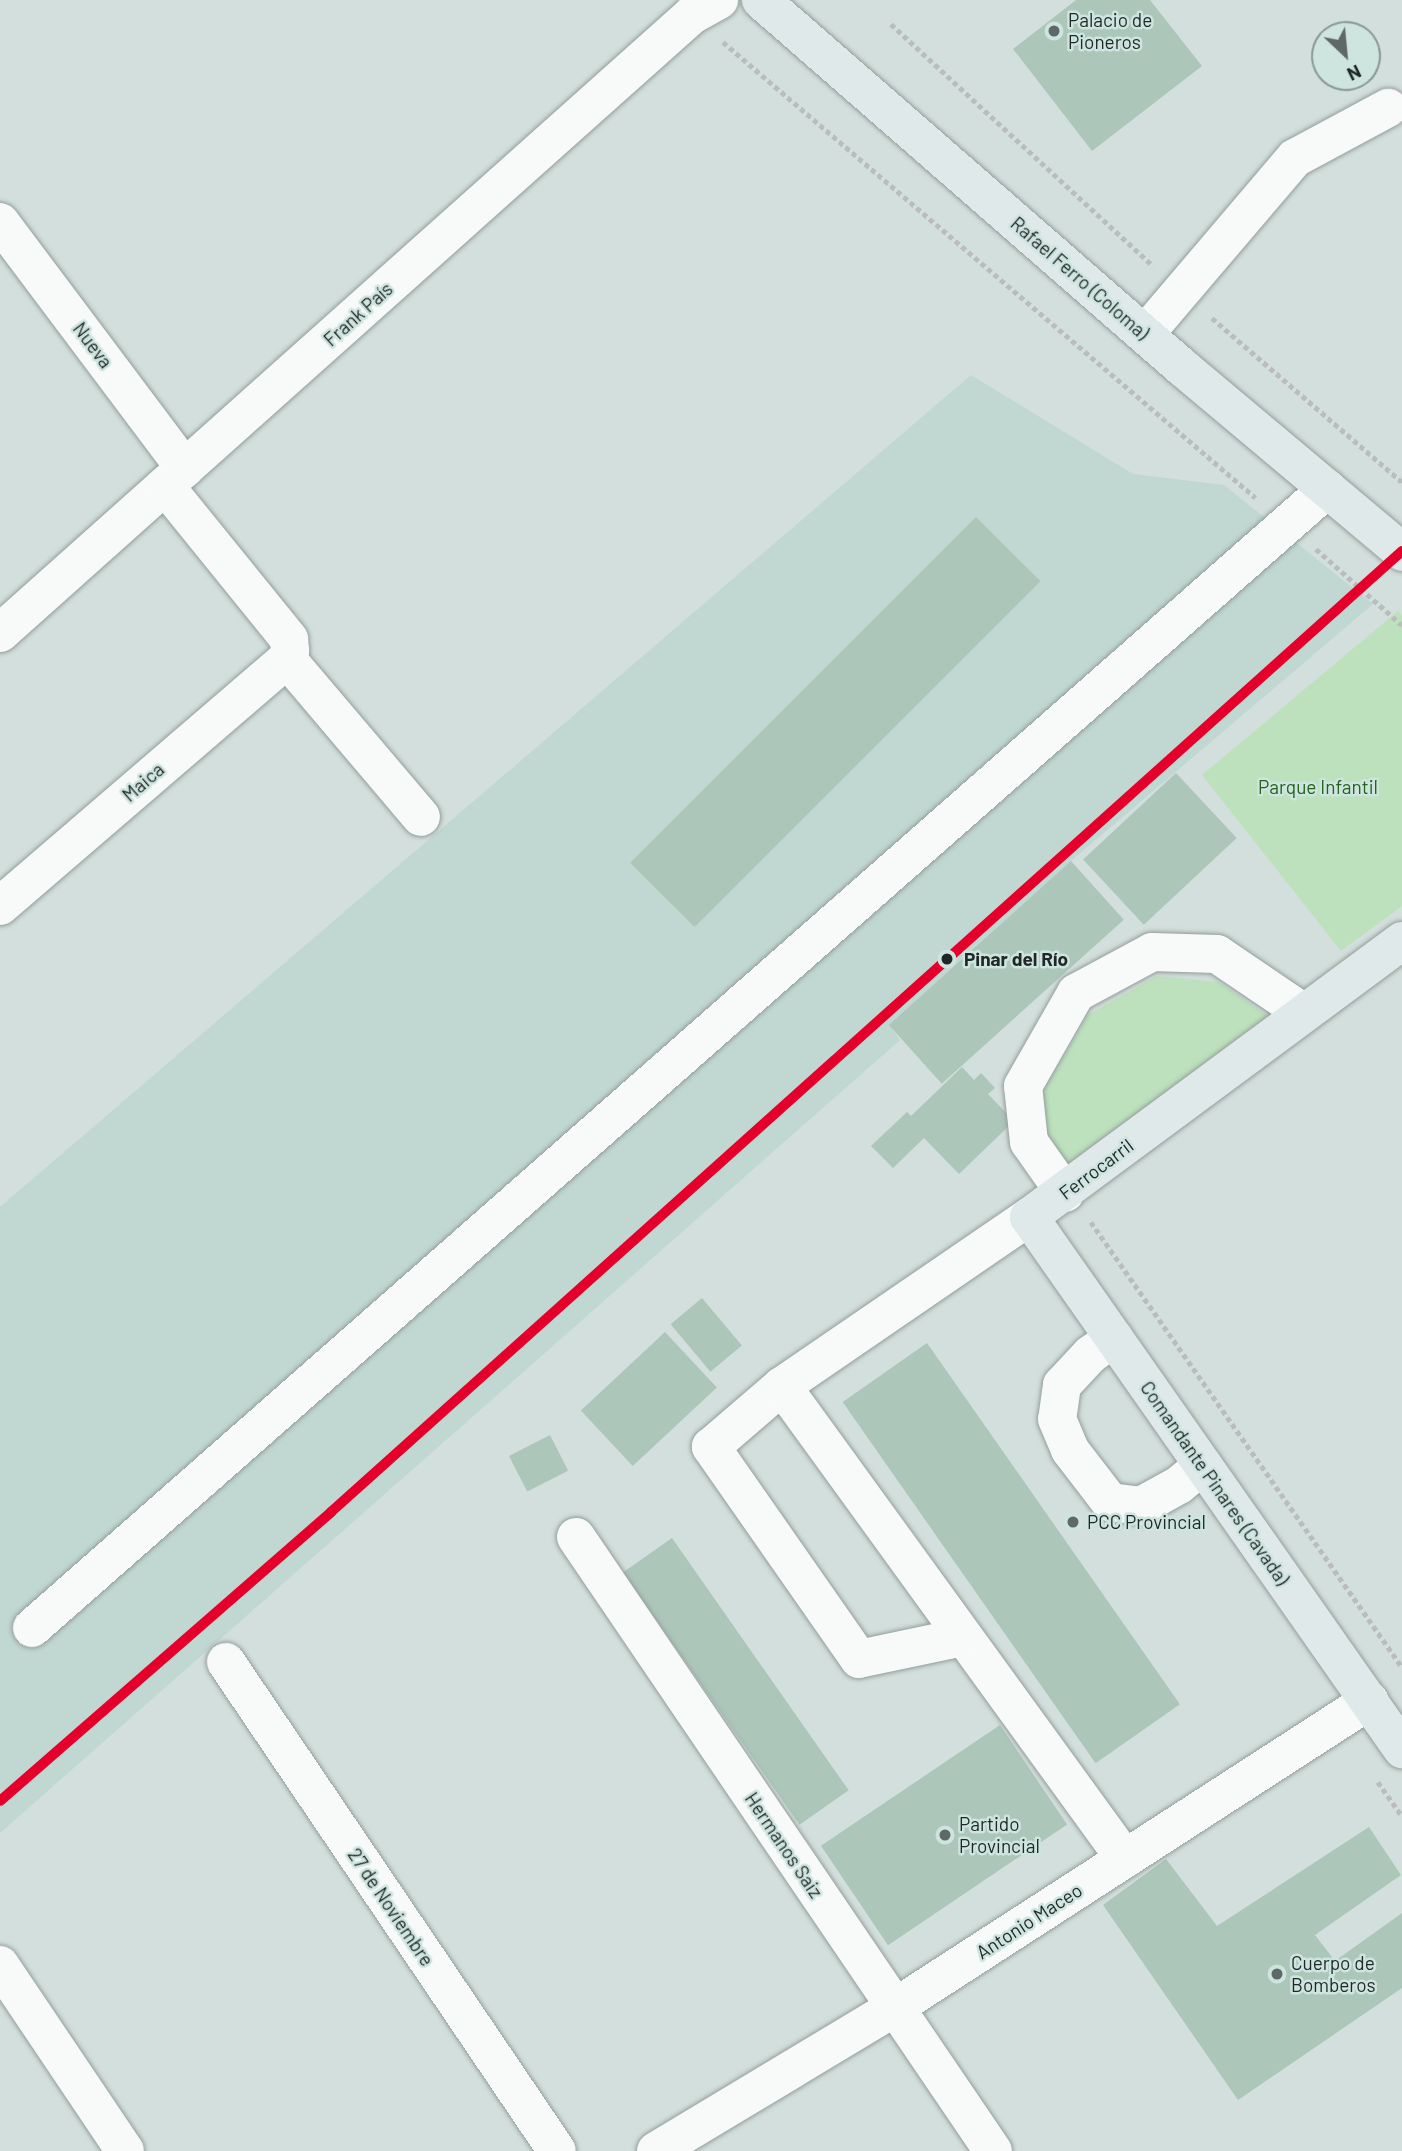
<!DOCTYPE html>
<html>
<head>
<meta charset="utf-8">
<style>
	body { margin:0 }
	#map { position:relative; width:1402px; height:2151px; overflow:hidden; background:#d3dfdc; font-family:Barlow,sans-serif }
	div>[style] { position:absolute }
	.built>* { inset:0; background:#c0d7d2 }
	.green>* { inset:0; background:#bce1bc }
	.building>* { inset:0; background:#acc6ba; transform-origin:0 0 }
	.path>* { height:4.5px; margin-top:-2.25px; transform-origin:0; background:repeating-linear-gradient(90deg,#babdbd 0 5px,transparent 0 8.5px) }
	.roads { filter:drop-shadow(0 0 2px #949e9b) drop-shadow(0 0 2px #949e9b) }
	.minor>* { height:38px; margin:-19px; padding:0 19px; transform-origin:19px; border-radius:19px; background:#f8fafa }
	.major>* { height:38px; margin:-19px; padding:0 19px; transform-origin:19px; border-radius:19px; background:#dfe9e9 }
	.rail-1>* { height:10px; margin:-5px; padding:0 5px; transform-origin:5px; border-radius:5px; background:#e4002b }
	.dots>* { width:19px; height:19px; translate:-50% -50%; box-sizing:border-box; border:4px solid #cee4df; border-radius:50% }
	span { translate:-50% -50%; white-space:nowrap; text-align:center; line-height:1.15; -webkit-text-stroke:5px #cee4df; paint-order:stroke }
	.poi-label { font-size:19px; color:#1f2826 }
	.left { translate:0 -50%; text-align:left }
	.street-label { font-size:19px; color:#1f2826 }
	.park-label { font-size:19px; color:#24631b }
	.stop-label { font-size:19px; color:#1f2826; font-weight:700 }
	.north { position:absolute; left:1311px; top:21px; width:70px; height:70px; box-sizing:border-box; background:#cee4df; border:2px solid #889995; border-radius:50%; rotate:154deg; font-size:19px; font-weight:700; line-height:28px; text-align:center; color:#1f2826 }
	.north::after { content:''; display:block; margin:auto; width:24px; height:32px; background:#5e6866; clip-path:polygon(50% 0,100% 100%,50% 72%,0 100%) }
</style>
</head>
<body>
<div id="map">
	<div class="built">
		<i style="clip-path:polygon(971px 375px,1133px 474px,1224px 485px,1373px 604px,1071px 861px,890px 1025px,900px 1040px,0 1833px,0 1207px)"></i>
	</div>
	<div class="green">
		<i style="clip-path:polygon(1398px 611px,1402px 615px,1402px 906px,1341px 951px,1202px 775px)"></i>
		<i style="clip-path:polygon(1157px 976px,1219px 982px,1268px 1016px,1065px 1167px,1040px 1127px,1045px 1088px,1088px 1015px)"></i>
	</div>
	<div class="building">
		<i style="clip-path:polygon(1076px 0,1150px 0,1202px 66px,1092px 151px,1013px 49px)"></i>
		<i style="left:976px;top:517px;width:91px;height:489px;rotate:45deg"></i>
		<i style="left:1176px;top:773px;width:89px;height:127px;rotate:47deg"></i>
		<i style="left:1071px;top:861px;width:79px;height:245px;rotate:48deg"></i>
		<i style="clip-path:polygon(962px 1067px,974px 1080px,981px 1073px,995px 1088px,988px 1094px,1014px 1121px,959px 1174px,924px 1138px,893px 1168px,871px 1146px,907px 1112px,911px 1116px)"></i>
		<i style="left:702px;top:1298px;width:62px;height:41px;rotate:50deg"></i>
		<i style="left:665px;top:1332px;width:76px;height:115px;rotate:47deg"></i>
		<i style="left:927px;top:1343px;width:441px;height:103px;rotate:55deg"></i>
		<i style="left:550px;top:1435px;width:40px;height:46px;rotate:63deg"></i>
		<i style="left:672px;top:1538px;width:308px;height:60px;rotate:55deg"></i>
		<i style="left:1000px;top:1725px;width:120px;height:216px;rotate:56deg"></i>
		<i style="clip-path:polygon(1369px 1827px,1401px 1875px,1315px 1935px,1335px 1961px,1402px 1913px,1402px 1988px,1238px 2100px,1103px 1905px,1166px 1859px,1217px 1926px)"></i>
	</div>
	<div class="path">
		<i style="left:891px;top:24px;width:357px;rotate:42.7deg"></i>
		<i style="left:723px;top:42px;width:701px;rotate:40.55deg"></i>
		<i style="left:1212px;top:318px;width:251px;rotate:40.8deg"></i>
		<i style="left:1316px;top:549px;width:115px;rotate:41.5deg"></i>
		<i style="left:1091px;top:1222px;width:543px;rotate:55.05deg"></i>
		<i style="left:1378px;top:1782px;width:42px;rotate:54.8deg"></i>
	</div>
	<div class="roads">
		<div class="minor">
			<i style="left:0;top:222px;width:308px;rotate:53.1deg"></i>
			<i style="left:1145px;top:334px;width:231px;rotate:-49.6deg"></i>
			<i style="left:1295px;top:158px;width:106px;rotate:-28.3deg"></i>
			<i style="left:0;top:633px;width:928px;rotate:-41.77deg"></i>
			<i style="left:692px;top:15px;width:31px;rotate:-29deg"></i>
			<i style="left:287px;top:659px;width:207px;rotate:49.7deg"></i>
			<i style="left:0;top:906px;width:379px;rotate:-40.7deg"></i>
			<i style="left:287px;top:659px;width:9px;rotate:-69deg"></i>
			<i style="left:290px;top:651px;width:12px;rotate:-95deg"></i>
			<i style="left:289px;top:639px;width:197px;rotate:-129deg"></i>
			<i style="left:1065px;top:1193px;width:62px;rotate:-125.2deg"></i>
			<i style="left:1029px;top:1142px;width:56px;rotate:-96.1deg"></i>
			<i style="left:1023px;top:1086px;width:107px;rotate:-60.3deg"></i>
			<i style="left:1076px;top:993px;width:86px;rotate:-28.3deg"></i>
			<i style="left:1152px;top:952px;width:65px;rotate:1.8deg"></i>
			<i style="left:1217px;top:954px;width:105px;rotate:34.1deg"></i>
			<i style="left:1114px;top:1338px;width:29px;rotate:145deg"></i>
			<i style="left:1090px;top:1355px;width:41px;rotate:133deg"></i>
			<i style="left:1062px;top:1385px;width:34px;rotate:98deg"></i>
			<i style="left:1057px;top:1419px;width:34px;rotate:67deg"></i>
			<i style="left:1070px;top:1450px;width:66px;rotate:52.4deg"></i>
			<i style="left:1110px;top:1502px;width:31px;rotate:7deg"></i>
			<i style="left:1141px;top:1506px;width:43px;rotate:-28.9deg"></i>
			<i style="left:1179px;top:1485px;width:31px;rotate:-40deg"></i>
			<i style="left:782px;top:1386px;width:584px;rotate:54.05deg"></i>
			<i style="left:576px;top:1537px;width:742px;rotate:55.82deg"></i>
			<i style="left:32px;top:1628px;width:1725px;rotate:-41.33deg"></i>
			<i style="left:963px;top:1637px;width:106px;rotate:168.1deg"></i>
			<i style="left:859px;top:1659px;width:259px;rotate:-124.9deg"></i>
			<i style="left:711px;top:1447px;width:94px;rotate:-40.7deg"></i>
			<i style="left:782px;top:1386px;width:299px;rotate:-34.4deg"></i>
			<i style="left:226px;top:1662px;width:590px;rotate:55.91deg"></i>
			<i style="left:0;top:1965px;width:224px;rotate:56.1deg"></i>
			<i style="left:656px;top:2151px;width:278px;rotate:-31deg"></i>
			<i style="left:894px;top:2008px;width:566px;rotate:-32.88deg"></i>
		</div>
		<div class="major">
			<i style="left:761px;top:0;width:560px;rotate:41.09deg"></i>
			<i style="left:1183px;top:368px;width:286px;rotate:40deg"></i>
			<i style="left:1402px;top:941px;width:464px;rotate:143.5deg"></i>
			<i style="left:1029px;top:1217px;width:650px;rotate:54.96deg"></i>
		</div>
	</div>
	<div class="rail-1">
		<i style="left:0;top:1801px;width:439px;rotate:-41.1deg"></i>
		<i style="left:331px;top:1512px;width:1439px;rotate:-41.9deg"></i>
	</div>
	<div class="dots">
		<i style="left:1054px;top:31px;background:#5e6866"></i>
		<i style="left:947px;top:959px;background:#1f2826"></i>
		<i style="left:1073px;top:1522px;background:#5e6866"></i>
		<i style="left:945px;top:1835px;background:#5e6866"></i>
		<i style="left:1277px;top:1974px;background:#5e6866"></i>
	</div>
	<div class="poi-label">
		<span class="left" style="left:1068px;top:31px">Palacio de<br>Pioneros</span>
		<span class="left" style="left:1087px;top:1522px">PCC Provincial</span>
		<span class="left" style="left:959px;top:1835px">Partido<br>Provincial</span>
		<span class="left" style="left:1291px;top:1974px">Cuerpo de<br>Bomberos</span>
	</div>
	<div class="street-label">
		<span style="left:1080px;top:278px;rotate:41deg">Rafael Ferro (Coloma)</span>
		<span style="left:358px;top:314px;rotate:-42deg">Frank País</span>
		<span style="left:93px;top:345px;rotate:53deg">Nueva</span>
		<span style="left:143px;top:782px;rotate:-41deg">Maica</span>
		<span style="left:1096px;top:1169px;rotate:-37deg">Ferrocarril</span>
		<span style="left:1215px;top:1483px;rotate:55deg">Comandante Pinares (Cavada)</span>
		<span style="left:784px;top:1845px;rotate:56deg">Hermanos Saiz</span>
		<span style="left:391px;top:1907px;rotate:56deg">27 de Noviembre</span>
		<span style="left:1029px;top:1921px;rotate:-33deg">Antonio Maceo</span>
	</div>
	<div class="park-label">
		<span style="left:1318px;top:787px">Parque Infantil</span>
	</div>
	<div class="stop-label">
		<span class="left" style="left:964px;top:959px">Pinar del Río</span>
	</div>
	<div class="north">N</div>
</div>
</body>
</html>
